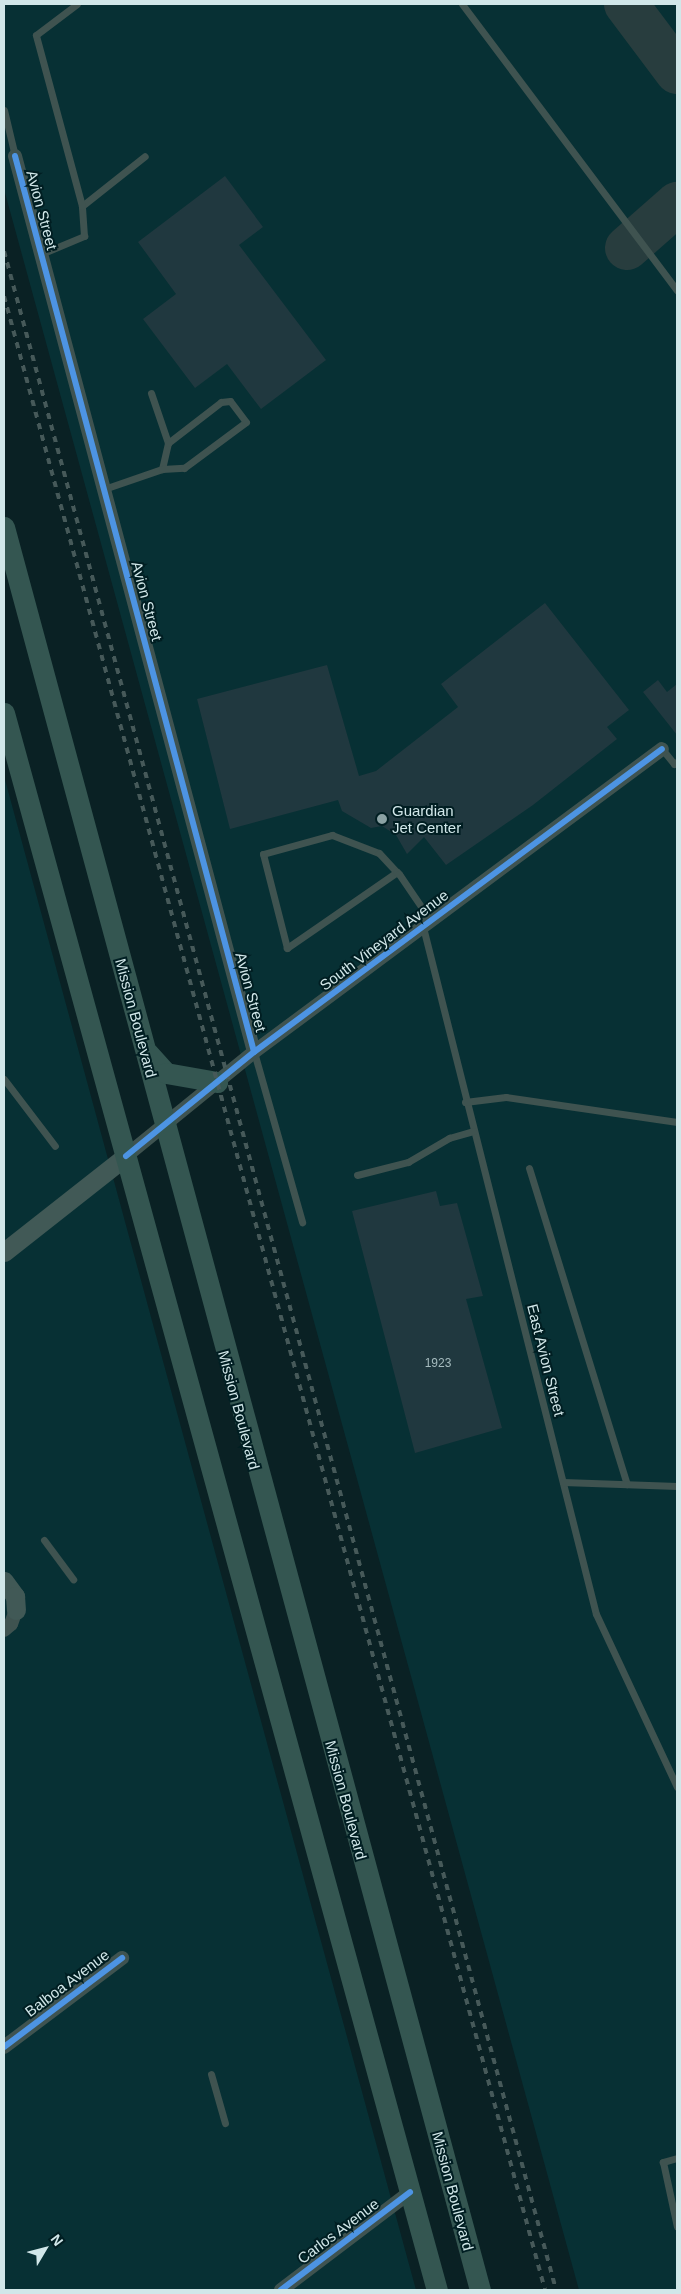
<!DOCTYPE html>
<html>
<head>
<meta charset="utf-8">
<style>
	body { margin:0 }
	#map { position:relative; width:681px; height:2294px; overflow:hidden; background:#0a2124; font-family:Arial,sans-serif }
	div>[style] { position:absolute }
	.built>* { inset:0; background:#073034 }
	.taxiway>* { height:44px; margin:-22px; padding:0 22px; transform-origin:22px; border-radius:22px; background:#283d3e }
	.building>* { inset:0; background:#20383f }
	.lane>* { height:7px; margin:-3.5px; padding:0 3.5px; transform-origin:3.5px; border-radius:3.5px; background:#3f5350 }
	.street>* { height:14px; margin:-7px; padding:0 7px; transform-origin:7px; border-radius:7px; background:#3f5350 }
	.secondary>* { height:19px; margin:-9.5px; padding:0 9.5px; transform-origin:9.5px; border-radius:9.5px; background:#415956 }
	.primary>* { height:21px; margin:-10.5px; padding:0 10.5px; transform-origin:10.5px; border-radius:10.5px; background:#345651 }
	.rail>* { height:4px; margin-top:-2px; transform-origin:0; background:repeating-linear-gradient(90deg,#465959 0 6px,transparent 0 12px) }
	.cycleway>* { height:6px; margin:-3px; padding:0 3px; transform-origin:3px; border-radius:3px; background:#4d94e3 }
	.dots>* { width:14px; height:14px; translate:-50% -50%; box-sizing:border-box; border:2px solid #001e22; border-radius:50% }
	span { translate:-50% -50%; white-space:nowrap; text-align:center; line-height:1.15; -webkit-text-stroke:4px #001e22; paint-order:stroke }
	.number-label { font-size:12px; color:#a5bbbe }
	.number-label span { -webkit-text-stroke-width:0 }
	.street-label { font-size:15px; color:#d1e7e9 }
	.poi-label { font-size:15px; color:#d1e7e9 }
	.left { translate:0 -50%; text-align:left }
	.frame { position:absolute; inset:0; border:5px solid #d1e7e9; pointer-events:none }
	.north { position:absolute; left:20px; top:2224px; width:50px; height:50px; -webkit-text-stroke:4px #001e22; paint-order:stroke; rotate:53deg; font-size:14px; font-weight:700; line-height:20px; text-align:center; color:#d1e7e9 }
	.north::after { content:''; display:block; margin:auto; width:18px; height:22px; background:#d1e7e9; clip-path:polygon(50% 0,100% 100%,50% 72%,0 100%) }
</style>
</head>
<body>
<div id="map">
	<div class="built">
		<i style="clip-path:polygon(4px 4px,677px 4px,677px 2290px,579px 2290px,4px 189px)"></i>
		<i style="clip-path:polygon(4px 776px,127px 1229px,416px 2290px,4px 2290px)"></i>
	</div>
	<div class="taxiway">
		<i style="left:626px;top:4px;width:85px;rotate:53.1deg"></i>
		<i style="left:627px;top:248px;width:67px;rotate:-41.3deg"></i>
	</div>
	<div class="building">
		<i style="clip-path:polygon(225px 176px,263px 227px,239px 245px,326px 360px,261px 409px,227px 364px,195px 388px,143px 319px,176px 294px,138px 242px)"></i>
		<i style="clip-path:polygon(545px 603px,629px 710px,607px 727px,617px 739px,533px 805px,446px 865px,424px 837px,407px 854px,396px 835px,382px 826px,371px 828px,342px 811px,338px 800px,230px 829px,197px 699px,327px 665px,359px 776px,376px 771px,458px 707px,441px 684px)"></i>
		<i style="clip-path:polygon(658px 680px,667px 692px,677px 684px,677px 735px,643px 692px)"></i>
		<i style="clip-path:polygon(436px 1191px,440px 1206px,457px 1203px,483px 1296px,466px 1299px,502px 1428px,415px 1453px,352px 1211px)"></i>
	</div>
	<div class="lane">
		<i style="left:462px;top:4px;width:358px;rotate:53.1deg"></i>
		<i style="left:4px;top:110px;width:47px;rotate:76.6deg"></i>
		<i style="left:82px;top:206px;width:80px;rotate:-38.4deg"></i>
		<i style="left:41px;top:254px;width:47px;rotate:-22.7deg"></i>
		<i style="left:84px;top:236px;width:30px;rotate:-94deg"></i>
		<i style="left:82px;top:206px;width:177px;rotate:-105.1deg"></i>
		<i style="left:36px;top:35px;width:51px;rotate:-37.1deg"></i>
		<i style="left:151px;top:393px;width:53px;rotate:71.2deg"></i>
		<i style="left:168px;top:443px;width:27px;rotate:103deg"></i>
		<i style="left:104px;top:489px;width:61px;rotate:-19deg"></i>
		<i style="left:162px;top:469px;width:22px;rotate:-3deg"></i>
		<i style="left:184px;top:468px;width:77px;rotate:-36.6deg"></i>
		<i style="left:246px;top:422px;width:26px;rotate:-127deg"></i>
		<i style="left:230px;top:401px;width:9px;rotate:174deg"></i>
		<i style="left:221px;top:402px;width:67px;rotate:142.3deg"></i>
		<i style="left:662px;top:749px;width:19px;rotate:51deg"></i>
		<i style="left:674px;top:764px;width:4px;rotate:-34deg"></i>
		<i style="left:397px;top:872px;width:134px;rotate:145.4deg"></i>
		<i style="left:287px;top:948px;width:97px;rotate:-104.3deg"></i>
		<i style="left:263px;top:854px;width:72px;rotate:-15.4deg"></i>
		<i style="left:332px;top:835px;width:50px;rotate:21deg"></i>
		<i style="left:379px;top:853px;width:26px;rotate:47deg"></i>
		<i style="left:397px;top:872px;width:3px;rotate:45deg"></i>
		<i style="left:399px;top:874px;width:57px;rotate:55.8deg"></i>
		<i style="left:423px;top:927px;width:708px;rotate:75.87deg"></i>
		<i style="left:596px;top:1614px;width:191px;rotate:64.9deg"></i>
		<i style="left:254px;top:1052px;width:177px;rotate:74.2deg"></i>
		<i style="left:4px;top:1079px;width:84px;rotate:52.7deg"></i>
		<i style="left:465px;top:1102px;width:41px;rotate:-7deg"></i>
		<i style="left:506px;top:1097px;width:173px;rotate:8.3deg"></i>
		<i style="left:529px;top:1168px;width:331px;rotate:72.8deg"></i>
		<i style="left:357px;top:1175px;width:53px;rotate:-14.3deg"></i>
		<i style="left:408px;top:1162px;width:48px;rotate:-30.3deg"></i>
		<i style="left:449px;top:1138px;width:25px;rotate:-16deg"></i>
		<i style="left:563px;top:1482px;width:114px;rotate:2deg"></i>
		<i style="left:44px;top:1540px;width:49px;rotate:53.4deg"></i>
		<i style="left:211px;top:2074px;width:51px;rotate:74.1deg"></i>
		<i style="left:677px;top:2158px;width:15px;rotate:164deg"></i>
		<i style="left:663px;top:2162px;width:66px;rotate:77.8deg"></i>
	</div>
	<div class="street">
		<i style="left:15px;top:156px;width:927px;rotate:75.06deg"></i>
		<i style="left:126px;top:1156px;width:165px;rotate:-39.1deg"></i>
		<i style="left:254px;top:1052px;width:508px;rotate:-36.6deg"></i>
		<i style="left:4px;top:1630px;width:9px;rotate:-41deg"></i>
		<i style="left:11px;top:1624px;width:15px;rotate:-70deg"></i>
		<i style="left:4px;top:2047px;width:148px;rotate:-37deg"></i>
		<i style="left:281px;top:2290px;width:162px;rotate:-37.2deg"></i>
	</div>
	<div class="secondary">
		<i style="left:4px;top:1252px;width:155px;rotate:-38.2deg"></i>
		<i style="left:4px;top:1581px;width:19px;rotate:54deg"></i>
		<i style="left:15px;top:1596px;width:14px;rotate:86deg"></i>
	</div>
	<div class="primary">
		<i style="left:4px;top:527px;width:1826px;rotate:74.89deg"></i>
		<i style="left:4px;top:713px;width:1635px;rotate:74.65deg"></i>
		<i style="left:148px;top:1053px;width:27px;rotate:48deg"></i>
		<i style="left:166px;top:1073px;width:52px;rotate:10deg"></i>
	</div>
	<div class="rail">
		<i style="left:4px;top:251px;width:2112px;rotate:74.85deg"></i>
		<i style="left:4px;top:296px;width:2066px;rotate:74.82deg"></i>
	</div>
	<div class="cycleway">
		<i style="left:15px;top:156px;width:927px;rotate:75.06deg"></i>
		<i style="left:126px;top:1156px;width:165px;rotate:-39.1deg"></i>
		<i style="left:254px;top:1052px;width:508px;rotate:-36.6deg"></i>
		<i style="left:4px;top:2047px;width:148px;rotate:-37deg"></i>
		<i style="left:281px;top:2290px;width:162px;rotate:-37.2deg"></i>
	</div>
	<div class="dots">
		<i style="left:382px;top:819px;background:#8ba2a4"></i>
	</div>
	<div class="number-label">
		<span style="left:438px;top:1364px">1923</span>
	</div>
	<div class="street-label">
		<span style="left:42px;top:210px;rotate:75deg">Avion Street</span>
		<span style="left:147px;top:601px;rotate:75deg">Avion Street</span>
		<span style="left:384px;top:940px;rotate:-37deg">South Vineyard Avenue</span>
		<span style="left:251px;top:992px;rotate:75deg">Avion Street</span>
		<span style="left:136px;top:1018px;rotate:75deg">Mission Boulevard</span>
		<span style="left:546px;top:1360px;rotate:76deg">East Avion Street</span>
		<span style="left:239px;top:1410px;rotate:75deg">Mission Boulevard</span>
		<span style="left:346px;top:1800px;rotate:75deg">Mission Boulevard</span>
		<span style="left:67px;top:1983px;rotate:-37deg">Balboa Avenue</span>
		<span style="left:453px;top:2191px;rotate:75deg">Mission Boulevard</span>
		<span style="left:338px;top:2231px;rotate:-37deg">Carlos Avenue</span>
	</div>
	<div class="poi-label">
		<span class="left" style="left:392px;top:819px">Guardian<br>Jet Center</span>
	</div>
	<div class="frame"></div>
	<div class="north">N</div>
</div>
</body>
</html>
